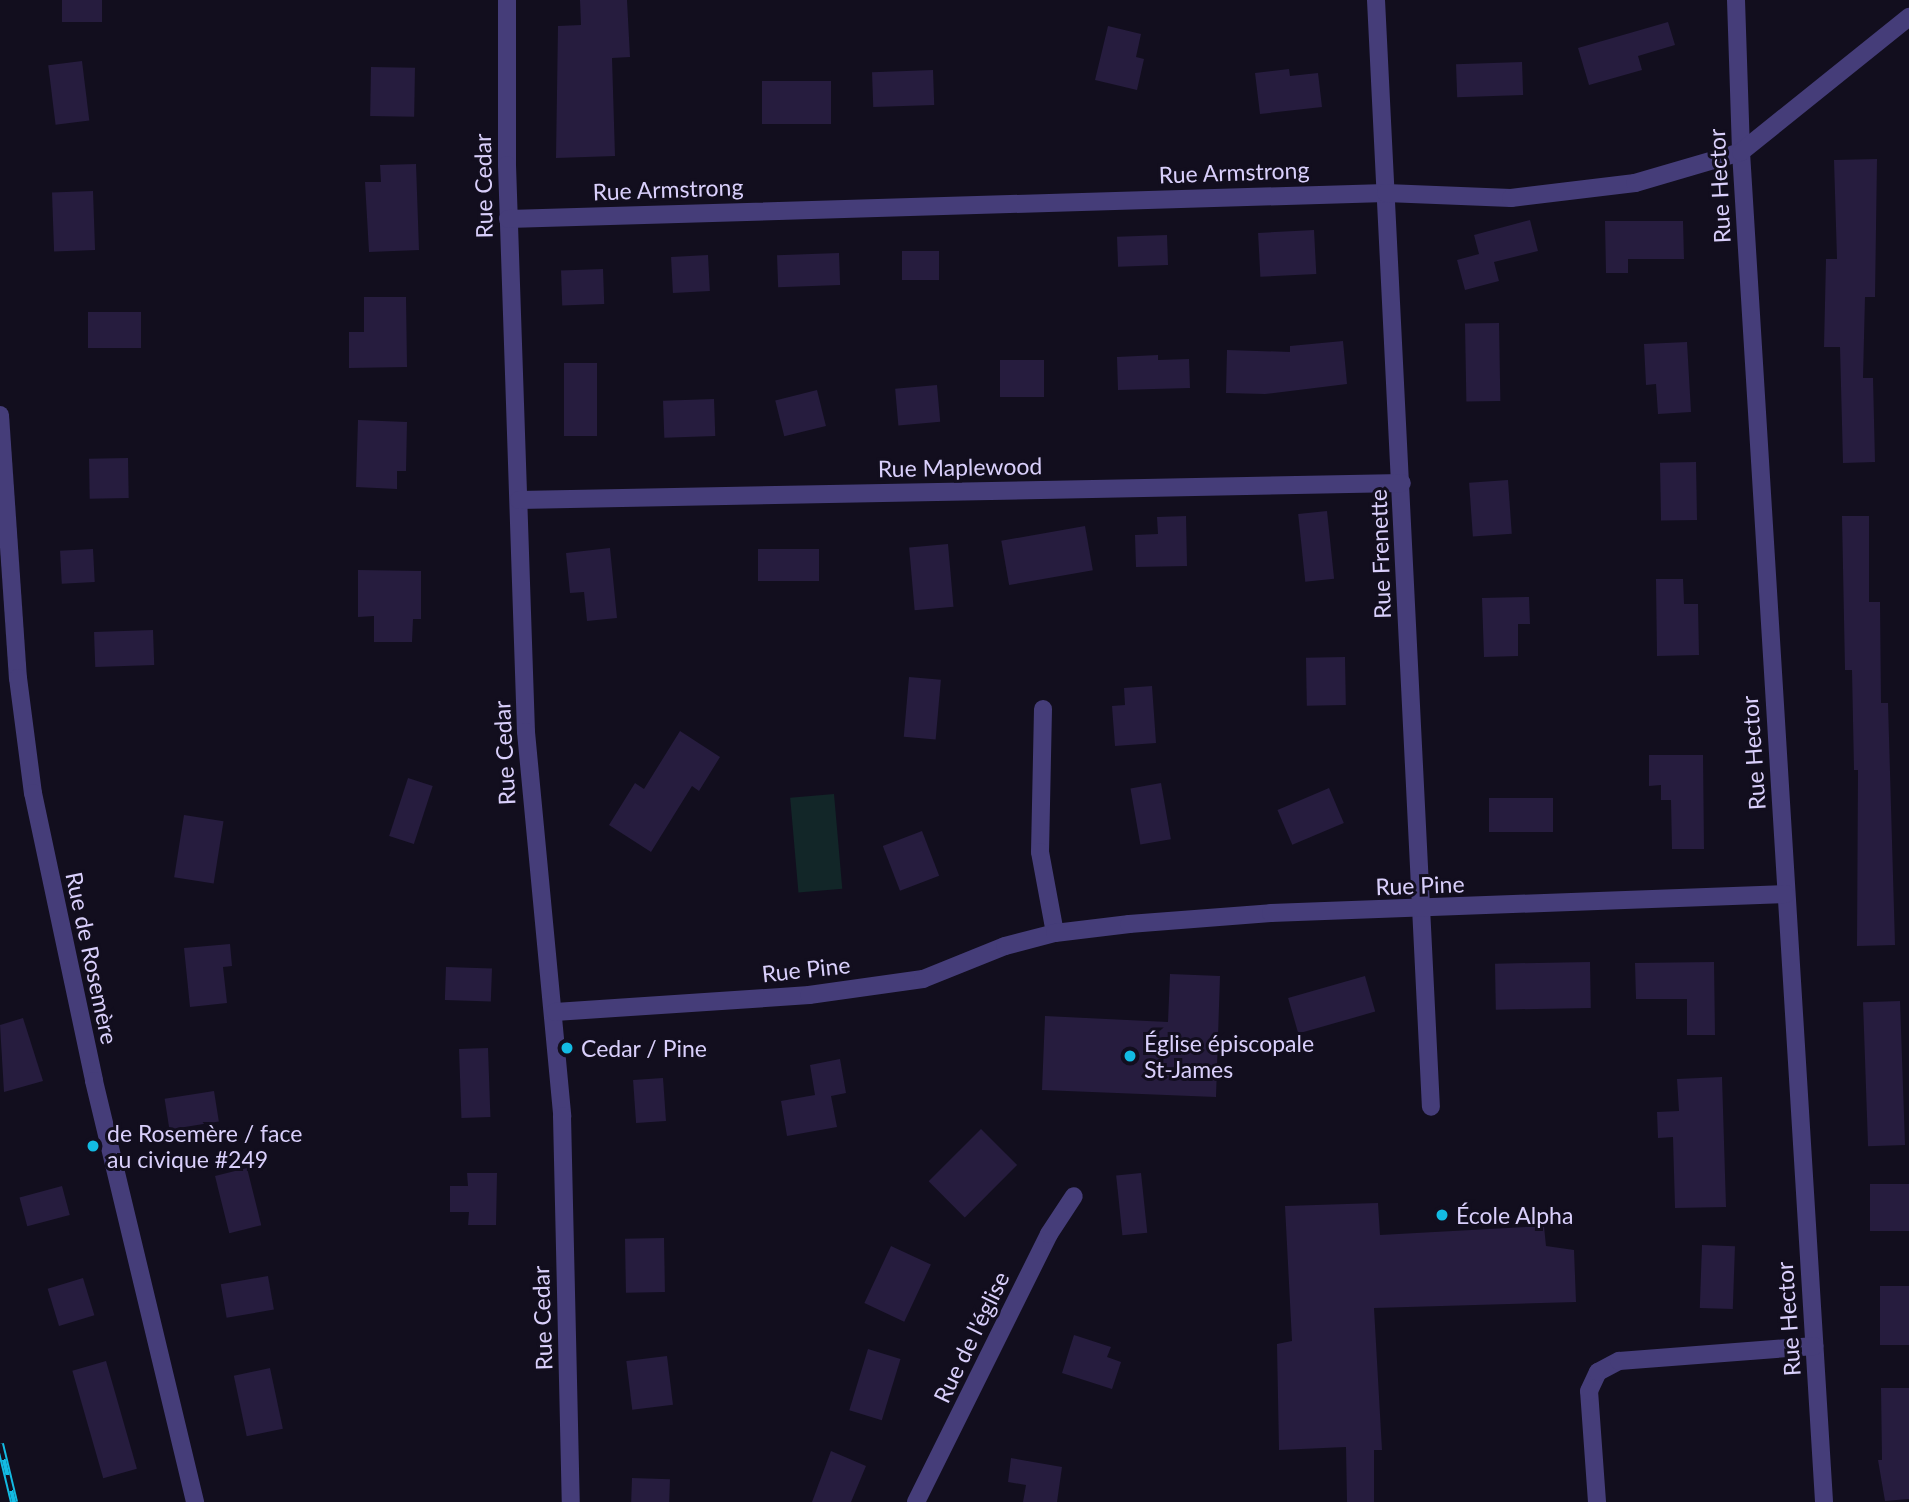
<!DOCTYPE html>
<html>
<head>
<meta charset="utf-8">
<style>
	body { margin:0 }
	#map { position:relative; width:1909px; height:1502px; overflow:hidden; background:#120e1e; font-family:Lato,sans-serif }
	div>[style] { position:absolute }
	.green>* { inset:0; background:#122628; transform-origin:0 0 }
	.building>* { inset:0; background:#261c3e; transform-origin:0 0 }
	.minor>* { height:18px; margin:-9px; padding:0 9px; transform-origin:9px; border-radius:9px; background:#453d79 }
	.rail>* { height:8px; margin-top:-4px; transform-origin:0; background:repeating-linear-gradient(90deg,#120e1e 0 16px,#13bbe3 0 32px); box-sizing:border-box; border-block:2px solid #13bbe3 }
	.dots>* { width:19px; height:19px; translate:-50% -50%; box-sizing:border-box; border:4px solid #120e1e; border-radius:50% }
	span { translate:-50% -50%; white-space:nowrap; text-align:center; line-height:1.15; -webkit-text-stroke:6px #120e1e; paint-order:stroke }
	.street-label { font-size:23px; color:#d9cffb }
	.poi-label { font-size:23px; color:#d9cffb }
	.left { translate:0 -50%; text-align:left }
</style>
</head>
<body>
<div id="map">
	<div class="green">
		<i style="left:834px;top:794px;width:95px;height:44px;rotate:85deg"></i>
	</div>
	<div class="building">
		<i style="left:62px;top:0;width:40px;height:22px"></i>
		<i style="clip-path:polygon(580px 0,627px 0,630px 57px,612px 58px,615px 156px,556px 158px,558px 26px,581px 25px)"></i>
		<i style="clip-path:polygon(1668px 22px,1675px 45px,1638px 56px,1642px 70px,1589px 85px,1578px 48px)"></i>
		<i style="clip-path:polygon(1108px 26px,1141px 34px,1136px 57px,1144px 59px,1137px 90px,1095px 80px)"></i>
		<i style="left:82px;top:61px;width:60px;height:34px;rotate:83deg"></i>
		<i style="left:1522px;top:62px;width:33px;height:66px;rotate:88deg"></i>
		<i style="left:371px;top:67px;width:44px;height:49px;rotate:1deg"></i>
		<i style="clip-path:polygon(1289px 69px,1290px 76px,1318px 73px,1322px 107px,1260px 114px,1255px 73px)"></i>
		<i style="left:933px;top:70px;width:35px;height:61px;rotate:88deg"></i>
		<i style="left:762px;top:81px;width:69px;height:43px"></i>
		<i style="clip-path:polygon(1877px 159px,1875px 297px,1865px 297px,1863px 378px,1873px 378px,1875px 462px,1843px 463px,1840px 347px,1824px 347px,1826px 259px,1837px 259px,1834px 160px)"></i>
		<i style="clip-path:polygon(416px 164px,419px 250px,369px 252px,365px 182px,381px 182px,380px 165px)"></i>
		<i style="left:93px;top:191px;width:59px;height:41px;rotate:88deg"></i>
		<i style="clip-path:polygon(1530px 220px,1538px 251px,1494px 262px,1499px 281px,1465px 290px,1457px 260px,1479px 254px,1474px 235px)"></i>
		<i style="clip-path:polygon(1605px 221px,1683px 221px,1684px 259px,1628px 259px,1628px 273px,1606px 273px)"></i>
		<i style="left:1314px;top:230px;width:44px;height:56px;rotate:87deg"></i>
		<i style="left:1167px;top:235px;width:30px;height:50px;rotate:88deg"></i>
		<i style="left:939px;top:251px;width:29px;height:37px;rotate:90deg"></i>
		<i style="left:839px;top:253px;width:32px;height:62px;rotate:88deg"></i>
		<i style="left:708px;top:255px;width:36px;height:37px;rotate:87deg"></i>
		<i style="left:603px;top:269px;width:35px;height:42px;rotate:88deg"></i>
		<i style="clip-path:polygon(364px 297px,406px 297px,407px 367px,349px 368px,349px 332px,364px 332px)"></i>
		<i style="left:88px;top:312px;width:53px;height:36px"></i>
		<i style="left:1499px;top:323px;width:78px;height:34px;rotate:89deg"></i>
		<i style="clip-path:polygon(1343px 341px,1347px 384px,1265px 394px,1226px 393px,1227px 350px,1290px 352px,1290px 346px)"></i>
		<i style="clip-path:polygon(1687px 342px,1691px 412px,1658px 414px,1656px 384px,1646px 385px,1644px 344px)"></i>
		<i style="clip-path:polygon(1158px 355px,1158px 360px,1189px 359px,1190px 388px,1118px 390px,1117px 357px)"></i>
		<i style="left:1000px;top:360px;width:44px;height:37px"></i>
		<i style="left:564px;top:363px;width:33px;height:73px"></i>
		<i style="left:937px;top:385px;width:37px;height:42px;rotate:85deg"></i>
		<i style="left:817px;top:390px;width:37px;height:43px;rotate:76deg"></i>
		<i style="left:714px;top:399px;width:37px;height:51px;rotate:88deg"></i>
		<i style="clip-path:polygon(358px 420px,407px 422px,406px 471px,397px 471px,397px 489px,356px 487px)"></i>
		<i style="left:128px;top:458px;width:40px;height:39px;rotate:89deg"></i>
		<i style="left:1696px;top:462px;width:58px;height:36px;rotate:89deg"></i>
		<i style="left:1508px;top:480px;width:54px;height:39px;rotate:86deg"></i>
		<i style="left:1327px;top:511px;width:68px;height:29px;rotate:84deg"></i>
		<i style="clip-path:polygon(1186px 516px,1187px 566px,1136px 567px,1135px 535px,1158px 534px,1157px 517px)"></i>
		<i style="clip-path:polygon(1842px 516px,1869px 516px,1869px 602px,1880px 602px,1881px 703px,1888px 703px,1895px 945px,1857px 946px,1858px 770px,1854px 770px,1852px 670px,1845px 670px)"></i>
		<i style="left:1085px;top:526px;width:45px;height:85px;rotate:80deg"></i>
		<i style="left:948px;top:544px;width:63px;height:39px;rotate:85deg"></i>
		<i style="clip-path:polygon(610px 548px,617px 618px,587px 621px,584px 592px,570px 593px,566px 553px)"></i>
		<i style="left:93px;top:549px;width:33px;height:33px;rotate:87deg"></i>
		<i style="left:819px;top:549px;width:32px;height:61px;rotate:90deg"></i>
		<i style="clip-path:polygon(358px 570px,421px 571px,421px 619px,413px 619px,412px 642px,374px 642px,374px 616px,358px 617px)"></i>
		<i style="clip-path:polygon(1656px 579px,1683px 579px,1684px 604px,1698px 604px,1699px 655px,1657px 656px)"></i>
		<i style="clip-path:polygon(1529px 597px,1530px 624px,1518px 624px,1518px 656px,1484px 657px,1482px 598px)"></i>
		<i style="left:153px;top:630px;width:35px;height:59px;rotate:88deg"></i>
		<i style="left:1345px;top:657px;width:48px;height:39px;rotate:89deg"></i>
		<i style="left:909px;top:677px;width:32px;height:60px;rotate:5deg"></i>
		<i style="clip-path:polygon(1152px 686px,1156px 743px,1115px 746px,1112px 706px,1125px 705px,1124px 688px)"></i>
		<i style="clip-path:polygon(680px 731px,720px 757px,699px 791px,692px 786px,651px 852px,609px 825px,635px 783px,644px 789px)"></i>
		<i style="clip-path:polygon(1649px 755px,1703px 755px,1704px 849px,1672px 849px,1671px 800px,1661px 800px,1661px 785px,1649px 786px)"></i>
		<i style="left:408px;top:778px;width:26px;height:61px;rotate:18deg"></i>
		<i style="left:1161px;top:783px;width:57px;height:31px;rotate:80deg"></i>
		<i style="left:1329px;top:788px;width:38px;height:56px;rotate:67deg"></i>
		<i style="left:1553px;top:798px;width:34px;height:64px;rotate:90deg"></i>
		<i style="left:184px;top:815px;width:40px;height:63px;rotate:9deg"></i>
		<i style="left:922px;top:831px;width:48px;height:42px;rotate:69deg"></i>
		<i style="clip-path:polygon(230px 944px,232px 966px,223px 967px,227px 1003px,190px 1007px,184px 948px)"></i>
		<i style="left:1590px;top:962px;width:46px;height:95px;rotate:89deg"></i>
		<i style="clip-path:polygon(1714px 962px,1715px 1035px,1687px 1035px,1687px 999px,1636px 999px,1635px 963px)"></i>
		<i style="left:446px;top:967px;width:46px;height:33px;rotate:2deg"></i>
		<i style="clip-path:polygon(1170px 974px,1220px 976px,1216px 1097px,1042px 1090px,1045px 1016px,1168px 1022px)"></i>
		<i style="left:1365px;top:976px;width:37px;height:80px;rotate:74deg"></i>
		<i style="left:1900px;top:1001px;width:144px;height:37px;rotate:88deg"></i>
		<i style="clip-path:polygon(23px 1018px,43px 1081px,4px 1092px,0 1025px)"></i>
		<i style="left:488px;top:1048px;width:69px;height:29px;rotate:88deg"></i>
		<i style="clip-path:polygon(840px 1059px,846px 1093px,831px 1096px,837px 1127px,787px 1136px,781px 1101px,815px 1095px,810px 1065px)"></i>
		<i style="clip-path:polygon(1722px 1077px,1726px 1207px,1675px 1208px,1673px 1137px,1658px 1138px,1657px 1112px,1679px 1111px,1677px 1079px)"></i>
		<i style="left:663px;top:1078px;width:43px;height:30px;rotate:86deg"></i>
		<i style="left:214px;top:1091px;width:31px;height:50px;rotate:81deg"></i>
		<i style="left:981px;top:1129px;width:51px;height:74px;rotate:45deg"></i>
		<i style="left:247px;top:1168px;width:59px;height:33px;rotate:76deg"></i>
		<i style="clip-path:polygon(467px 1173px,497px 1173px,496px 1225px,468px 1225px,469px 1212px,450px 1212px,450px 1186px,468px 1186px)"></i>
		<i style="left:1141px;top:1173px;width:60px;height:25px;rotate:84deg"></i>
		<i style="left:1909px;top:1184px;width:47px;height:39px;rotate:90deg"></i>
		<i style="left:62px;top:1186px;width:30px;height:44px;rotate:75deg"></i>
		<i style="clip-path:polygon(1378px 1203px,1380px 1235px,1544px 1226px,1546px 1246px,1574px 1250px,1576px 1302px,1374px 1308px,1382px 1450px,1374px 1450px,1374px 1502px,1347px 1502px,1346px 1447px,1279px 1450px,1277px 1344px,1292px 1341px,1285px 1206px)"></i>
		<i style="left:664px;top:1238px;width:54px;height:39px;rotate:89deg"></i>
		<i style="left:1702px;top:1245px;width:33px;height:63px;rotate:2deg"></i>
		<i style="left:891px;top:1246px;width:44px;height:63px;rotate:25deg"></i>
		<i style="left:268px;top:1276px;width:34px;height:48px;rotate:80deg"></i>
		<i style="left:83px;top:1278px;width:39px;height:37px;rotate:73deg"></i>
		<i style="left:1880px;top:1286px;width:29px;height:59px"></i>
		<i style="clip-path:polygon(1074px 1335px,1111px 1347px,1107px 1357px,1121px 1362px,1112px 1389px,1062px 1373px)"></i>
		<i style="left:868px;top:1349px;width:34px;height:64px;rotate:17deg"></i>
		<i style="left:667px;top:1356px;width:49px;height:41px;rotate:83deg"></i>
		<i style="left:106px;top:1361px;width:112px;height:35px;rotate:74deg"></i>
		<i style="left:270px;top:1368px;width:62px;height:37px;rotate:78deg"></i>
		<i style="clip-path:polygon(1881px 1388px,1909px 1388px,1909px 1499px,1885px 1501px,1878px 1460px,1882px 1460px)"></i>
		<i style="clip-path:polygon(831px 1451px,866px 1466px,851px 1502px,812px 1502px)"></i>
		<i style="clip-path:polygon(1011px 1458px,1062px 1467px,1057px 1502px,1023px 1502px,1026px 1485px,1008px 1482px)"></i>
		<i style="left:632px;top:1478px;width:38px;height:24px;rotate:2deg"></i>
	</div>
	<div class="minor">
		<i style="left:507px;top:0;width:165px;rotate:90deg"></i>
		<i style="left:507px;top:165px;width:567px;rotate:88.08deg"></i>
		<i style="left:526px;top:732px;width:386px;rotate:84.6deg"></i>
		<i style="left:562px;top:1116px;width:386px;rotate:88.7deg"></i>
		<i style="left:1376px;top:0;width:1108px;rotate:87.16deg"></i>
		<i style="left:1736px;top:0;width:152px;rotate:88.1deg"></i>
		<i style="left:1741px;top:152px;width:1353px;rotate:86.48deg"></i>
		<i style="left:508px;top:219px;width:878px;rotate:-1.7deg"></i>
		<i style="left:1386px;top:193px;width:125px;rotate:2.3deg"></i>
		<i style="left:1511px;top:198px;width:125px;rotate:-6.9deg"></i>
		<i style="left:1635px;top:183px;width:110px;rotate:-16.3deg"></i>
		<i style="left:1741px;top:152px;width:216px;rotate:-38.8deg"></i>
		<i style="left:0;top:415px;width:264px;rotate:86.1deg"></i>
		<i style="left:18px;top:678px;width:116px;rotate:82.6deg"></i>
		<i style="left:33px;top:793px;width:294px;rotate:78deg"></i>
		<i style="left:94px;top:1081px;width:433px;rotate:76.5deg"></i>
		<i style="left:519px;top:500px;width:883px;rotate:-1.1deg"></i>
		<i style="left:1043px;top:709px;width:143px;rotate:91.2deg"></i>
		<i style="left:1040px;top:852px;width:82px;rotate:79.5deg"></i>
		<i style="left:555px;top:1012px;width:255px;rotate:-3.8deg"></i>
		<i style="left:809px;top:995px;width:115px;rotate:-8deg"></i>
		<i style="left:923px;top:979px;width:88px;rotate:-21.9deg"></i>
		<i style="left:1005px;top:946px;width:52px;rotate:-14.6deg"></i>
		<i style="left:1055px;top:933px;width:75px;rotate:-6.9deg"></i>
		<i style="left:1129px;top:924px;width:142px;rotate:-4.4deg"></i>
		<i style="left:1271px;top:913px;width:515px;rotate:-2.11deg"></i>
		<i style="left:916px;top:1502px;width:299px;rotate:-63.6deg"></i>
		<i style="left:1049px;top:1234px;width:45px;rotate:-56.7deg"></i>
		<i style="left:1597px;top:1502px;width:111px;rotate:-94.1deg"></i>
		<i style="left:1589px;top:1391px;width:21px;rotate:-65deg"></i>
		<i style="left:1598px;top:1372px;width:24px;rotate:-28deg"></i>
		<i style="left:1619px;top:1361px;width:196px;rotate:-4.4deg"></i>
	</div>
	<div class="rail">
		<i style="left:0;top:1444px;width:60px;rotate:76.4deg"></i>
	</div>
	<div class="dots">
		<i style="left:567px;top:1048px;background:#13bbe3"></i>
		<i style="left:1130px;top:1056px;background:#13bbe3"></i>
		<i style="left:93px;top:1146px;background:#13bbe3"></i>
		<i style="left:1442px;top:1215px;background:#13bbe3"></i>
	</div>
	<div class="street-label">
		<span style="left:1234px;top:172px;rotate:-2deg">Rue Armstrong</span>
		<span style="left:483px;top:186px;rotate:-91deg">Rue Cedar</span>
		<span style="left:1719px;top:186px;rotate:-93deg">Rue Hector</span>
		<span style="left:668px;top:189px;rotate:-2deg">Rue Armstrong</span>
		<span style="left:960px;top:467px;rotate:-1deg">Rue Maplewood</span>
		<span style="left:1380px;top:554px;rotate:-92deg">Rue Frenette</span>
		<span style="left:504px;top:753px;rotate:-93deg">Rue Cedar</span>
		<span style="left:1753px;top:753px;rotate:-94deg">Rue Hector</span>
		<span style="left:1420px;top:885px;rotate:-2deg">Rue Pine</span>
		<span style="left:92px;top:958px;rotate:78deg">Rue de Rosemère</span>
		<span style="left:806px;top:969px;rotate:-6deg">Rue Pine</span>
		<span style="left:542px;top:1318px;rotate:-92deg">Rue Cedar</span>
		<span style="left:1788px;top:1319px;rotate:-94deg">Rue Hector</span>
		<span style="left:971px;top:1337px;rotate:-64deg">Rue de l'église</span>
	</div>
	<div class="poi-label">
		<span class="left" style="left:1144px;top:1056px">Église épiscopale<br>St-James</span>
		<span class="left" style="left:581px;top:1048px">Cedar / Pine</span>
		<span class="left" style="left:107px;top:1146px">de Rosemère / face<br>au civique #249</span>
		<span class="left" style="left:1456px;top:1215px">École Alpha</span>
	</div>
</div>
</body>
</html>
